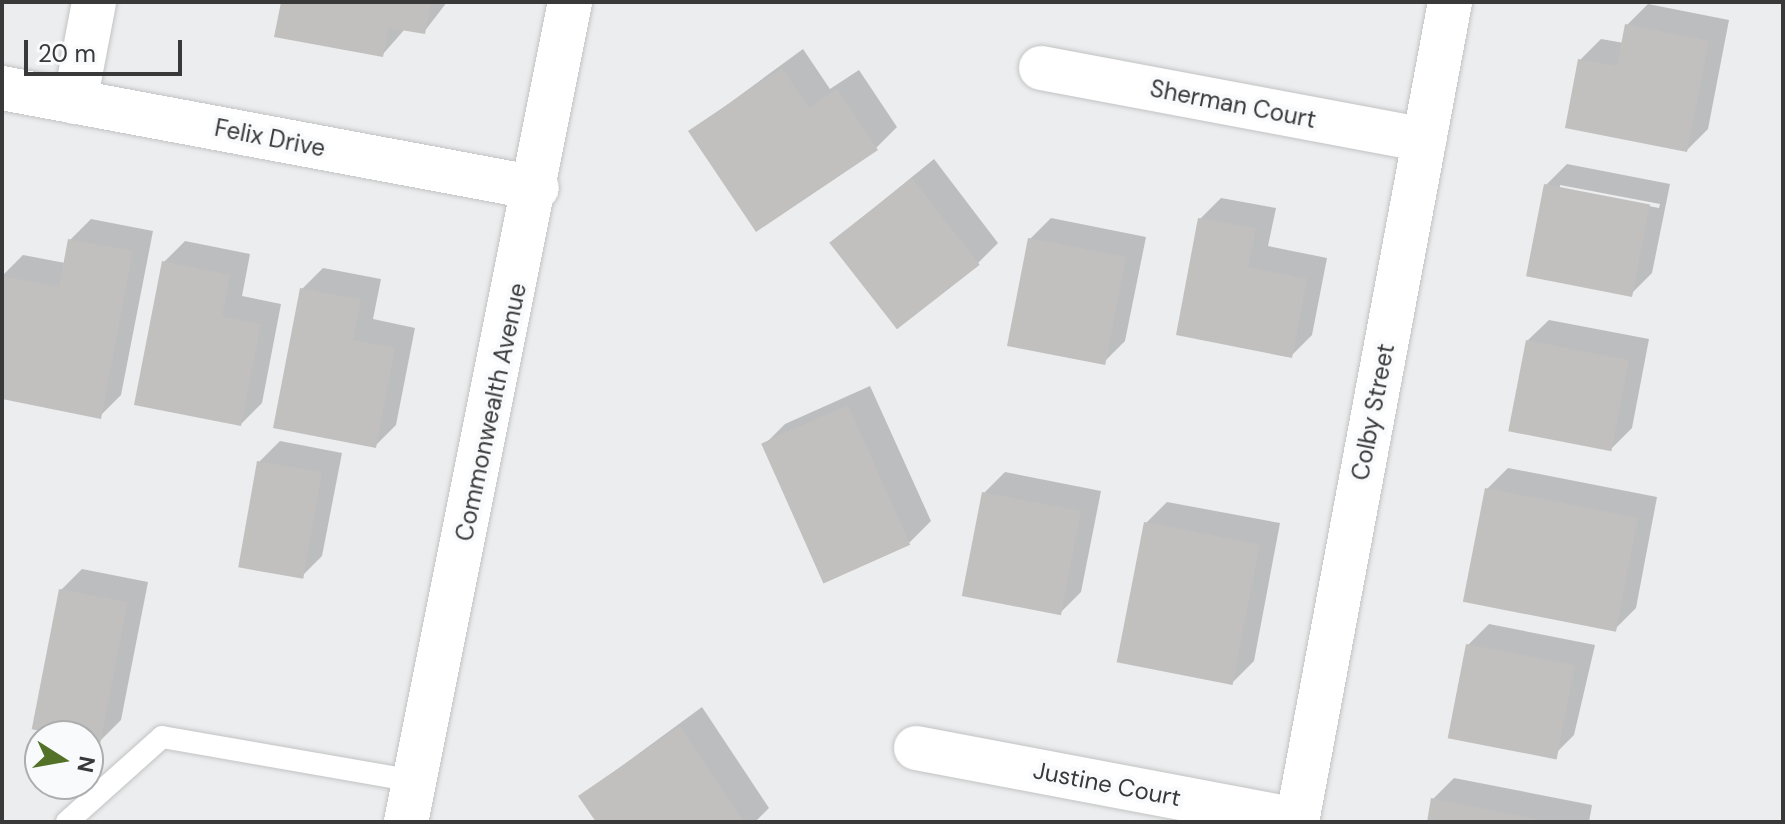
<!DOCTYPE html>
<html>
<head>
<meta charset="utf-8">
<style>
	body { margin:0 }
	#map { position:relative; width:1785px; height:824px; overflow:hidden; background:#ecedee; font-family:"DM Sans",sans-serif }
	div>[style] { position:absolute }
	.shadow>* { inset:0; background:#0003 }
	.building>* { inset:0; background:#c1c0bf; transform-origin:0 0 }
	.roads { filter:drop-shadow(0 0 2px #c2c3c4) drop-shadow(0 0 2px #c2c3c4) }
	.lane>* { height:22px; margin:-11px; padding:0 11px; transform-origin:11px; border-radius:11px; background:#fff }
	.street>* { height:44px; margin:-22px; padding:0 22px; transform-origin:22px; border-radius:22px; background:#fff }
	span { translate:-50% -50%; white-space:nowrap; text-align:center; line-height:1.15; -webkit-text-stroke:8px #f9fafb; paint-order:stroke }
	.street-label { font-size:24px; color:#39393a }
	.frame { position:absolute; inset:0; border:4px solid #39393a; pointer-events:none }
	.north { position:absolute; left:24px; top:720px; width:80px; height:80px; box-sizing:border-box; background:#f9fafb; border:2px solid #acadae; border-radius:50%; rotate:101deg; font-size:22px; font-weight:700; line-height:32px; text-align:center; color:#39393a }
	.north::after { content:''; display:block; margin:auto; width:28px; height:36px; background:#537227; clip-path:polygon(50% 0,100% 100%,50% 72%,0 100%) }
	.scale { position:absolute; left:24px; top:40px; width:158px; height:36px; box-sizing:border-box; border:4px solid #39393a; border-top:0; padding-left:10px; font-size:24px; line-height:28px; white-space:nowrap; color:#39393a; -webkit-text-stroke:6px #f9fafb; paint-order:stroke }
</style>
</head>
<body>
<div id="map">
	<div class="shadow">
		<i style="clip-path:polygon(283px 2px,447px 2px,424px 32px,405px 29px,383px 54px)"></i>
		<i style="clip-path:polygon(1648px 4px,1729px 20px,1708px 129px,1687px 150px,1580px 60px,1601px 39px,1624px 43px,1627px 25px)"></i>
		<i style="clip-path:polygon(803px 49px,830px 89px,859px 70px,897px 127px,876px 148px,690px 132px)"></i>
		<i style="clip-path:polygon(934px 159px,998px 243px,977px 264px,831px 243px)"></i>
		<i style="clip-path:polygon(evenodd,1567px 164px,1670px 184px,1652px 273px,1631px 294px,1546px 185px,1567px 164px,1560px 185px,1660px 204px,1659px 208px,1560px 189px,1560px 185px)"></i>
		<i style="clip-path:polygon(1221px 198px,1276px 208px,1268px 246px,1327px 258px,1312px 335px,1291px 356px,1200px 219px)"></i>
		<i style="clip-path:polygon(1051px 218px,1146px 237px,1125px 341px,1104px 362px,1030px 239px)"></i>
		<i style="clip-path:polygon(91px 219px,153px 231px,121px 395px,100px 416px,2px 397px,2px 276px,23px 255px,65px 263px,70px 240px)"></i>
		<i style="clip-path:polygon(185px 241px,250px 254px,242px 296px,281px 304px,262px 403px,241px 424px,164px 262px)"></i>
		<i style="clip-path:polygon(323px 268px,381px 279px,373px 319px,415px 328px,396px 425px,375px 446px,302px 289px)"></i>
		<i style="clip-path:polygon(1549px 320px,1649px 339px,1632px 428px,1611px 449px,1528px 340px)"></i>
		<i style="clip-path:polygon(870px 386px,931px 521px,910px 542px,826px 581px,764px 445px,785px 424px)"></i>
		<i style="clip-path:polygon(280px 441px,342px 453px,322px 556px,301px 577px,259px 462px)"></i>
		<i style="clip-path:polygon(1508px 468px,1657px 497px,1636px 608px,1615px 629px,1487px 489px)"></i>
		<i style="clip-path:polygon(1005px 472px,1101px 491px,1081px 592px,1060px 613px,984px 493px)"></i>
		<i style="clip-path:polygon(1167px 502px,1280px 523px,1254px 661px,1233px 682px,1146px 523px)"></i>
		<i style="clip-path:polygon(82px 569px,148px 582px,121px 720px,100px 741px,61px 590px)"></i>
		<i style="clip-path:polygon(1489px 624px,1595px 645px,1574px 735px,1553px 756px,1468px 645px)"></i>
		<i style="clip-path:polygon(702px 707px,769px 808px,755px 822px,598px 822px,581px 796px)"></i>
		<i style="clip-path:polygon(1454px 778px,1592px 805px,1589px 822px,1429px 822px,1433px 799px)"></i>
	</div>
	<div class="building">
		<i style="clip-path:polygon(281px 2px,431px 2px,425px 34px,389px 28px,383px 57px,274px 37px)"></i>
		<i style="clip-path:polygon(1625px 24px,1709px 41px,1687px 152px,1565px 128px,1578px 59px,1617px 66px)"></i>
		<i style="clip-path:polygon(782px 68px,809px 108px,837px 89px,878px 150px,756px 232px,688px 131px)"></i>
		<i style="left:912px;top:178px;width:110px;height:105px;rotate:52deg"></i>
		<i style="left:1544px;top:184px;width:108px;height:94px;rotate:11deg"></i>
		<i style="clip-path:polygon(1198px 218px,1256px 228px,1248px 267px,1307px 279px,1292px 358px,1176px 335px)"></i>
		<i style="left:1028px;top:238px;width:100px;height:110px;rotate:11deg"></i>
		<i style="clip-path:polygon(68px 239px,133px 251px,101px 419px,2px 399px,2px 276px,59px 287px)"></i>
		<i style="clip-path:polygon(162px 261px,230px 275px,222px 317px,261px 324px,241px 426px,134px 405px)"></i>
		<i style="clip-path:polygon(300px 288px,361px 300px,353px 340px,395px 348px,376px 448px,273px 428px)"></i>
		<i style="left:1526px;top:340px;width:105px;height:93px;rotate:11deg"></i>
		<i style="left:848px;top:405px;width:153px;height:95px;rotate:66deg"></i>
		<i style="left:257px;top:461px;width:66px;height:108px;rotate:10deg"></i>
		<i style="left:1485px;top:488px;width:156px;height:116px;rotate:11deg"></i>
		<i style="left:982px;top:492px;width:101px;height:106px;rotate:11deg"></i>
		<i style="left:1144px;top:522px;width:118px;height:143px;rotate:11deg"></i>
		<i style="left:59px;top:589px;width:70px;height:143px;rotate:11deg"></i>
		<i style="left:1466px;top:644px;width:111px;height:96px;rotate:11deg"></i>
		<i style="clip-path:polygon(680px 726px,744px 822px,596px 822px,578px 796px)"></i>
		<i style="clip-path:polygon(1431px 798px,1546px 821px,1546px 822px,1427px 822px)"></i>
	</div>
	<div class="roads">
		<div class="lane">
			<i style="left:67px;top:822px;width:127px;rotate:-41.8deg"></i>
			<i style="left:162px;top:737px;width:257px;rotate:9.9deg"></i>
		</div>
		<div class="street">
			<i style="left:1041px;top:68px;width:390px;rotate:10.6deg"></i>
			<i style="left:2px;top:88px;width:544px;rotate:10.59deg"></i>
			<i style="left:75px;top:102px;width:102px;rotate:-79.2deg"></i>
			<i style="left:916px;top:748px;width:388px;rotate:10.7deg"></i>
			<i style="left:406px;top:822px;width:836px;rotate:-78.69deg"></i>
			<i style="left:1297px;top:822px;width:834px;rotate:-79.43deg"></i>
		</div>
	</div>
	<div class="street-label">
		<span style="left:1233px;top:104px;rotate:11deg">Sherman Court</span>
		<span style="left:270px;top:138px;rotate:11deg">Felix Drive</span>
		<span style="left:491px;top:412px;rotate:-78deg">Commonwealth Avenue</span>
		<span style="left:1373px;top:412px;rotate:-79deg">Colby Street</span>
		<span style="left:1107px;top:784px;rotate:11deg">Justine Court</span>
	</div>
	<div class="frame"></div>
	<div class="north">N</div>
	<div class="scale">20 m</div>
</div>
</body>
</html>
